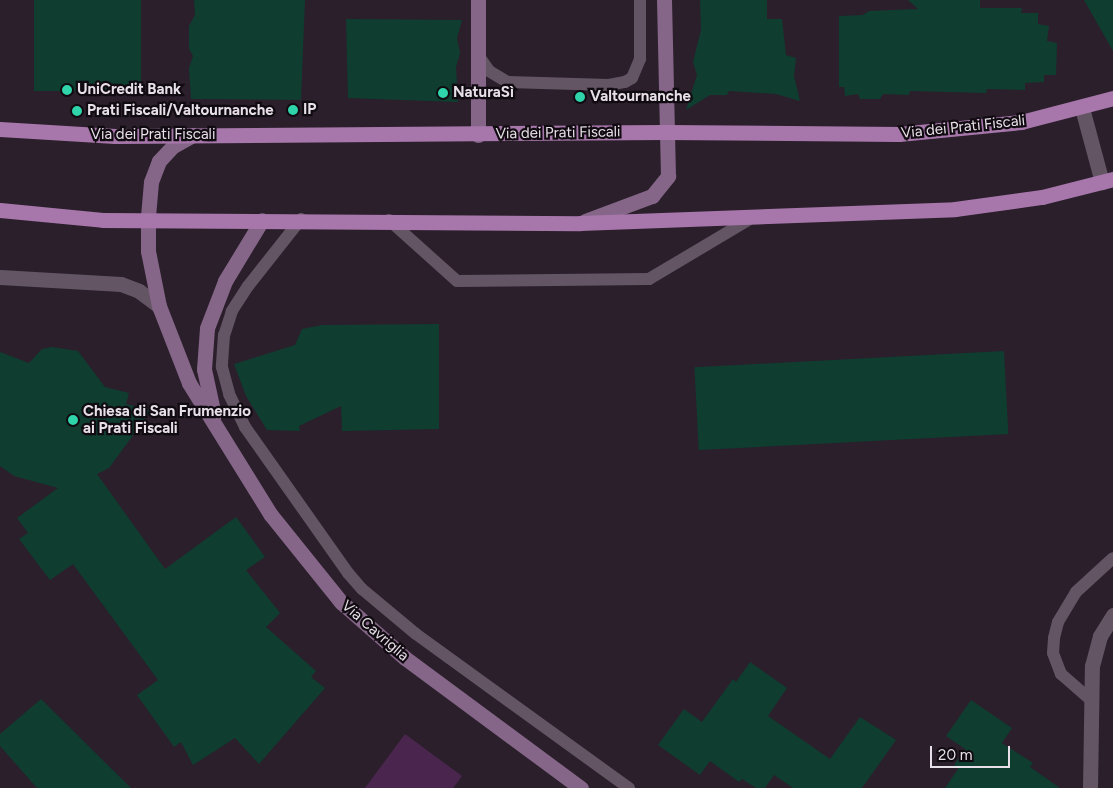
<!DOCTYPE html>
<html>
<head>
<meta charset="utf-8">
<style>
	body { margin:0 }
	#map { position:relative; width:1113px; height:788px; overflow:hidden; background:#2b1f2c; font-family:Figtree,sans-serif }
	div>[style] { position:absolute }
	.green>* { inset:0; background:#4a264e }
	.building>* { inset:0; background:#0f3d30; transform-origin:0 0 }
	.lane>* { height:12px; margin:-6px; padding:0 6px; transform-origin:6px; border-radius:6px; background:#635564 }
	.street>* { height:15px; margin:-7.5px; padding:0 7.5px; transform-origin:7.5px; border-radius:7.5px; background:#635564 }
	.secondary>* { height:15px; margin:-7.5px; padding:0 7.5px; transform-origin:7.5px; border-radius:7.5px; background:#856688 }
	.primary>* { height:15px; margin:-7.5px; padding:0 7.5px; transform-origin:7.5px; border-radius:7.5px; background:#a777ab }
	.dots>* { width:14px; height:14px; translate:-50% -50%; box-sizing:border-box; border:2px solid #100b10; border-radius:50% }
	span { translate:-50% -50%; white-space:nowrap; text-align:center; line-height:1.15; -webkit-text-stroke:4.5px #100b10; paint-order:stroke }
	.poi-label { font-size:15px; color:#e8e0e8; font-weight:700 }
	.left { translate:0 -50%; text-align:left }
	.street-label { font-size:15px; color:#e8e0e8 }
	.scale { position:absolute; left:930px; top:746px; width:80px; height:22px; box-sizing:border-box; border:2px solid #e8e0e8; border-top:0; padding-left:6px; font-size:15px; line-height:18px; white-space:nowrap; color:#e8e0e8; -webkit-text-stroke:4px #100b10; paint-order:stroke }
</style>
</head>
<body>
<div id="map">
	<div class="green">
		<i style="clip-path:polygon(405px 734px,462px 776px,453px 788px,365px 788px)"></i>
	</div>
	<div class="building">
		<i style="left:34px;top:0;width:107px;height:91px"></i>
		<i style="clip-path:polygon(194px 0,305px 0,301px 100px,191px 99px,189px 68px,193px 56px,189px 49px,189px 26px,195px 15px)"></i>
		<i style="clip-path:polygon(700px 0,767px 0,767px 19px,782px 19px,786px 55px,796px 58px,794px 76px,800px 101px,776px 94px,729px 91px,727px 95px,710px 95px,686px 110px,697px 75px,693px 62px,701px 30px)"></i>
		<i style="clip-path:polygon(908px 0,980px 0,980px 8px,1022px 8px,1021px 13px,1038px 13px,1038px 24px,1049px 26px,1047px 41px,1057px 43px,1056px 75px,1044px 75px,1044px 82px,1025px 83px,1025px 90px,987px 89px,986px 93px,910px 91px,909px 95px,883px 94px,880px 99px,860px 99px,858px 94px,845px 96px,844px 87px,839px 87px,839px 16px,863px 15px,869px 11px,918px 9px)"></i>
		<i style="clip-path:polygon(1084px 0,1113px 0,1113px 51px)"></i>
		<i style="clip-path:polygon(346px 19px,462px 20px,457px 38px,460px 53px,456px 67px,458px 102px,348px 98px)"></i>
		<i style="clip-path:polygon(439px 324px,439px 429px,342px 431px,341px 406px,299px 426px,300px 431px,267px 430px,246px 396px,234px 364px,295px 345px,302px 329px,322px 325px)"></i>
		<i style="clip-path:polygon(52px 347px,78px 351px,105px 387px,129px 393px,126px 404px,151px 411px,109px 468px,97px 474px,165px 569px,236px 517px,265px 557px,246px 570px,280px 613px,266px 627px,316px 671px,311px 677px,325px 688px,259px 764px,235px 738px,193px 765px,181px 742px,174px 747px,137px 695px,158px 680px,73px 564px,50px 580px,19px 539px,28px 533px,17px 518px,58px 488px,14px 476px,0 466px,0 352px,29px 363px,42px 349px)"></i>
		<i style="left:1004px;top:351px;width:83px;height:310px;rotate:87deg"></i>
		<i style="clip-path:polygon(750px 662px,787px 688px,768px 716px,830px 759px,860px 717px,896px 740px,862px 788px,793px 788px,774px 775px,765px 788px,756px 788px,742px 779px,739px 782px,710px 761px,700px 775px,658px 745px,684px 709px,702px 722px,733px 679px,736px 682px)"></i>
		<i style="clip-path:polygon(41px 699px,131px 788px,37px 788px,0 746px,0 734px)"></i>
		<i style="clip-path:polygon(971px 700px,1012px 728px,1002px 743px,1033px 763px,1030px 767px,1060px 788px,945px 788px,958px 769px,954px 765px,965px 749px,946px 736px)"></i>
	</div>
	<div class="lane">
		<i style="left:478px;top:55px;width:19px;rotate:55deg"></i>
		<i style="left:489px;top:71px;width:21px;rotate:31deg"></i>
		<i style="left:507px;top:82px;width:102px;rotate:1.7deg"></i>
		<i style="left:609px;top:85px;width:16px;rotate:-11deg"></i>
		<i style="left:625px;top:82px;width:8px;rotate:-30deg"></i>
		<i style="left:632px;top:78px;width:21px;rotate:-67deg"></i>
		<i style="left:640px;top:59px;width:59px;rotate:-90deg"></i>
		<i style="left:301px;top:219px;width:85px;rotate:128.3deg"></i>
		<i style="left:248px;top:286px;width:30px;rotate:123deg"></i>
		<i style="left:232px;top:311px;width:25px;rotate:108deg"></i>
		<i style="left:224px;top:335px;width:32px;rotate:94deg"></i>
		<i style="left:222px;top:367px;width:28px;rotate:75deg"></i>
		<i style="left:229px;top:394px;width:37px;rotate:64deg"></i>
		<i style="left:245px;top:427px;width:179px;rotate:54.8deg"></i>
		<i style="left:348px;top:573px;width:21px;rotate:49deg"></i>
		<i style="left:362px;top:589px;width:70px;rotate:39.8deg"></i>
		<i style="left:416px;top:634px;width:263px;rotate:35.9deg"></i>
		<i style="left:389px;top:220px;width:91px;rotate:41.9deg"></i>
		<i style="left:457px;top:281px;width:192px;rotate:-0.6deg"></i>
		<i style="left:649px;top:279px;width:123px;rotate:-30.7deg"></i>
		<i style="left:1092px;top:701px;width:41px;rotate:-138.9deg"></i>
		<i style="left:1061px;top:674px;width:22px;rotate:-111deg"></i>
		<i style="left:1053px;top:653px;width:15px;rotate:-86deg"></i>
		<i style="left:1054px;top:638px;width:16px;rotate:-76deg"></i>
		<i style="left:1058px;top:622px;width:35px;rotate:-59deg"></i>
		<i style="left:1076px;top:592px;width:50px;rotate:-42.6deg"></i>
	</div>
	<div class="street">
		<i style="left:1082px;top:108px;width:77px;rotate:74.9deg"></i>
		<i style="left:0;top:277px;width:121px;rotate:3.3deg"></i>
		<i style="left:121px;top:284px;width:19px;rotate:21deg"></i>
		<i style="left:139px;top:291px;width:25px;rotate:37deg"></i>
		<i style="left:1090px;top:788px;width:122px;rotate:-89.1deg"></i>
		<i style="left:1092px;top:666px;width:31px;rotate:-75deg"></i>
		<i style="left:1100px;top:636px;width:25px;rotate:-58deg"></i>
	</div>
	<div class="secondary">
		<i style="left:478px;top:0;width:135px;rotate:90deg"></i>
		<i style="left:193px;top:135px;width:23px;rotate:151deg"></i>
		<i style="left:173px;top:146px;width:21px;rotate:133deg"></i>
		<i style="left:159px;top:161px;width:22px;rotate:111deg"></i>
		<i style="left:151px;top:182px;width:38px;rotate:95deg"></i>
		<i style="left:148px;top:220px;width:31px;rotate:90deg"></i>
		<i style="left:148px;top:251px;width:56px;rotate:78.7deg"></i>
		<i style="left:159px;top:306px;width:83px;rotate:68.7deg"></i>
		<i style="left:189px;top:383px;width:155px;rotate:58.2deg"></i>
		<i style="left:271px;top:515px;width:112px;rotate:51.2deg"></i>
		<i style="left:341px;top:602px;width:85px;rotate:41.2deg"></i>
		<i style="left:405px;top:658px;width:219px;rotate:36.5deg"></i>
		<i style="left:585px;top:221px;width:72px;rotate:-20.5deg"></i>
		<i style="left:652px;top:196px;width:26px;rotate:-51deg"></i>
		<i style="left:668px;top:176px;width:176px;rotate:-91.3deg"></i>
		<i style="left:214px;top:415px;width:47px;rotate:-102.3deg"></i>
		<i style="left:204px;top:369px;width:41px;rotate:-85.8deg"></i>
		<i style="left:207px;top:328px;width:50px;rotate:-69deg"></i>
		<i style="left:225px;top:281px;width:71px;rotate:-58.8deg"></i>
	</div>
	<div class="primary">
		<i style="left:0;top:129px;width:115px;rotate:3.5deg"></i>
		<i style="left:115px;top:136px;width:551px;rotate:-0.42deg"></i>
		<i style="left:666px;top:132px;width:233px;rotate:0.5deg"></i>
		<i style="left:899px;top:134px;width:123px;rotate:-5.6deg"></i>
		<i style="left:1021px;top:122px;width:95px;rotate:-14.6deg"></i>
		<i style="left:0;top:210px;width:103px;rotate:5.5deg"></i>
		<i style="left:103px;top:220px;width:477px;rotate:0.4deg"></i>
		<i style="left:580px;top:223px;width:375px;rotate:-2.1deg"></i>
		<i style="left:955px;top:209px;width:88px;rotate:-7.9deg"></i>
		<i style="left:1042px;top:197px;width:73px;rotate:-14.2deg"></i>
	</div>
	<div class="dots">
		<i style="left:67px;top:90px;background:#2fd4aa"></i>
		<i style="left:443px;top:93px;background:#2fd4aa"></i>
		<i style="left:580px;top:97px;background:#2fd4aa"></i>
		<i style="left:293px;top:110px;background:#2fd4aa"></i>
		<i style="left:77px;top:111px;background:#2fd4aa"></i>
		<i style="left:73px;top:420px;background:#2fd4aa"></i>
	</div>
	<div class="poi-label">
		<span class="left" style="left:77px;top:90px">UniCredit Bank</span>
		<span class="left" style="left:453px;top:93px">NaturaSì</span>
		<span class="left" style="left:590px;top:97px">Valtournanche</span>
		<span class="left" style="left:303px;top:110px">IP</span>
		<span class="left" style="left:87px;top:111px">Prati Fiscali/Valtournanche</span>
		<span class="left" style="left:83px;top:420px">Chiesa di San Frumenzio<br>ai Prati Fiscali</span>
	</div>
	<div class="street-label">
		<span style="left:963px;top:127px;rotate:-6deg">Via dei Prati Fiscali</span>
		<span style="left:558px;top:133px;rotate:-1deg">Via dei Prati Fiscali</span>
		<span style="left:153px;top:135px">Via dei Prati Fiscali</span>
		<span style="left:375px;top:631px;rotate:41deg">Via Cavriglia</span>
	</div>
	<div class="scale">20 m</div>
</div>
</body>
</html>
